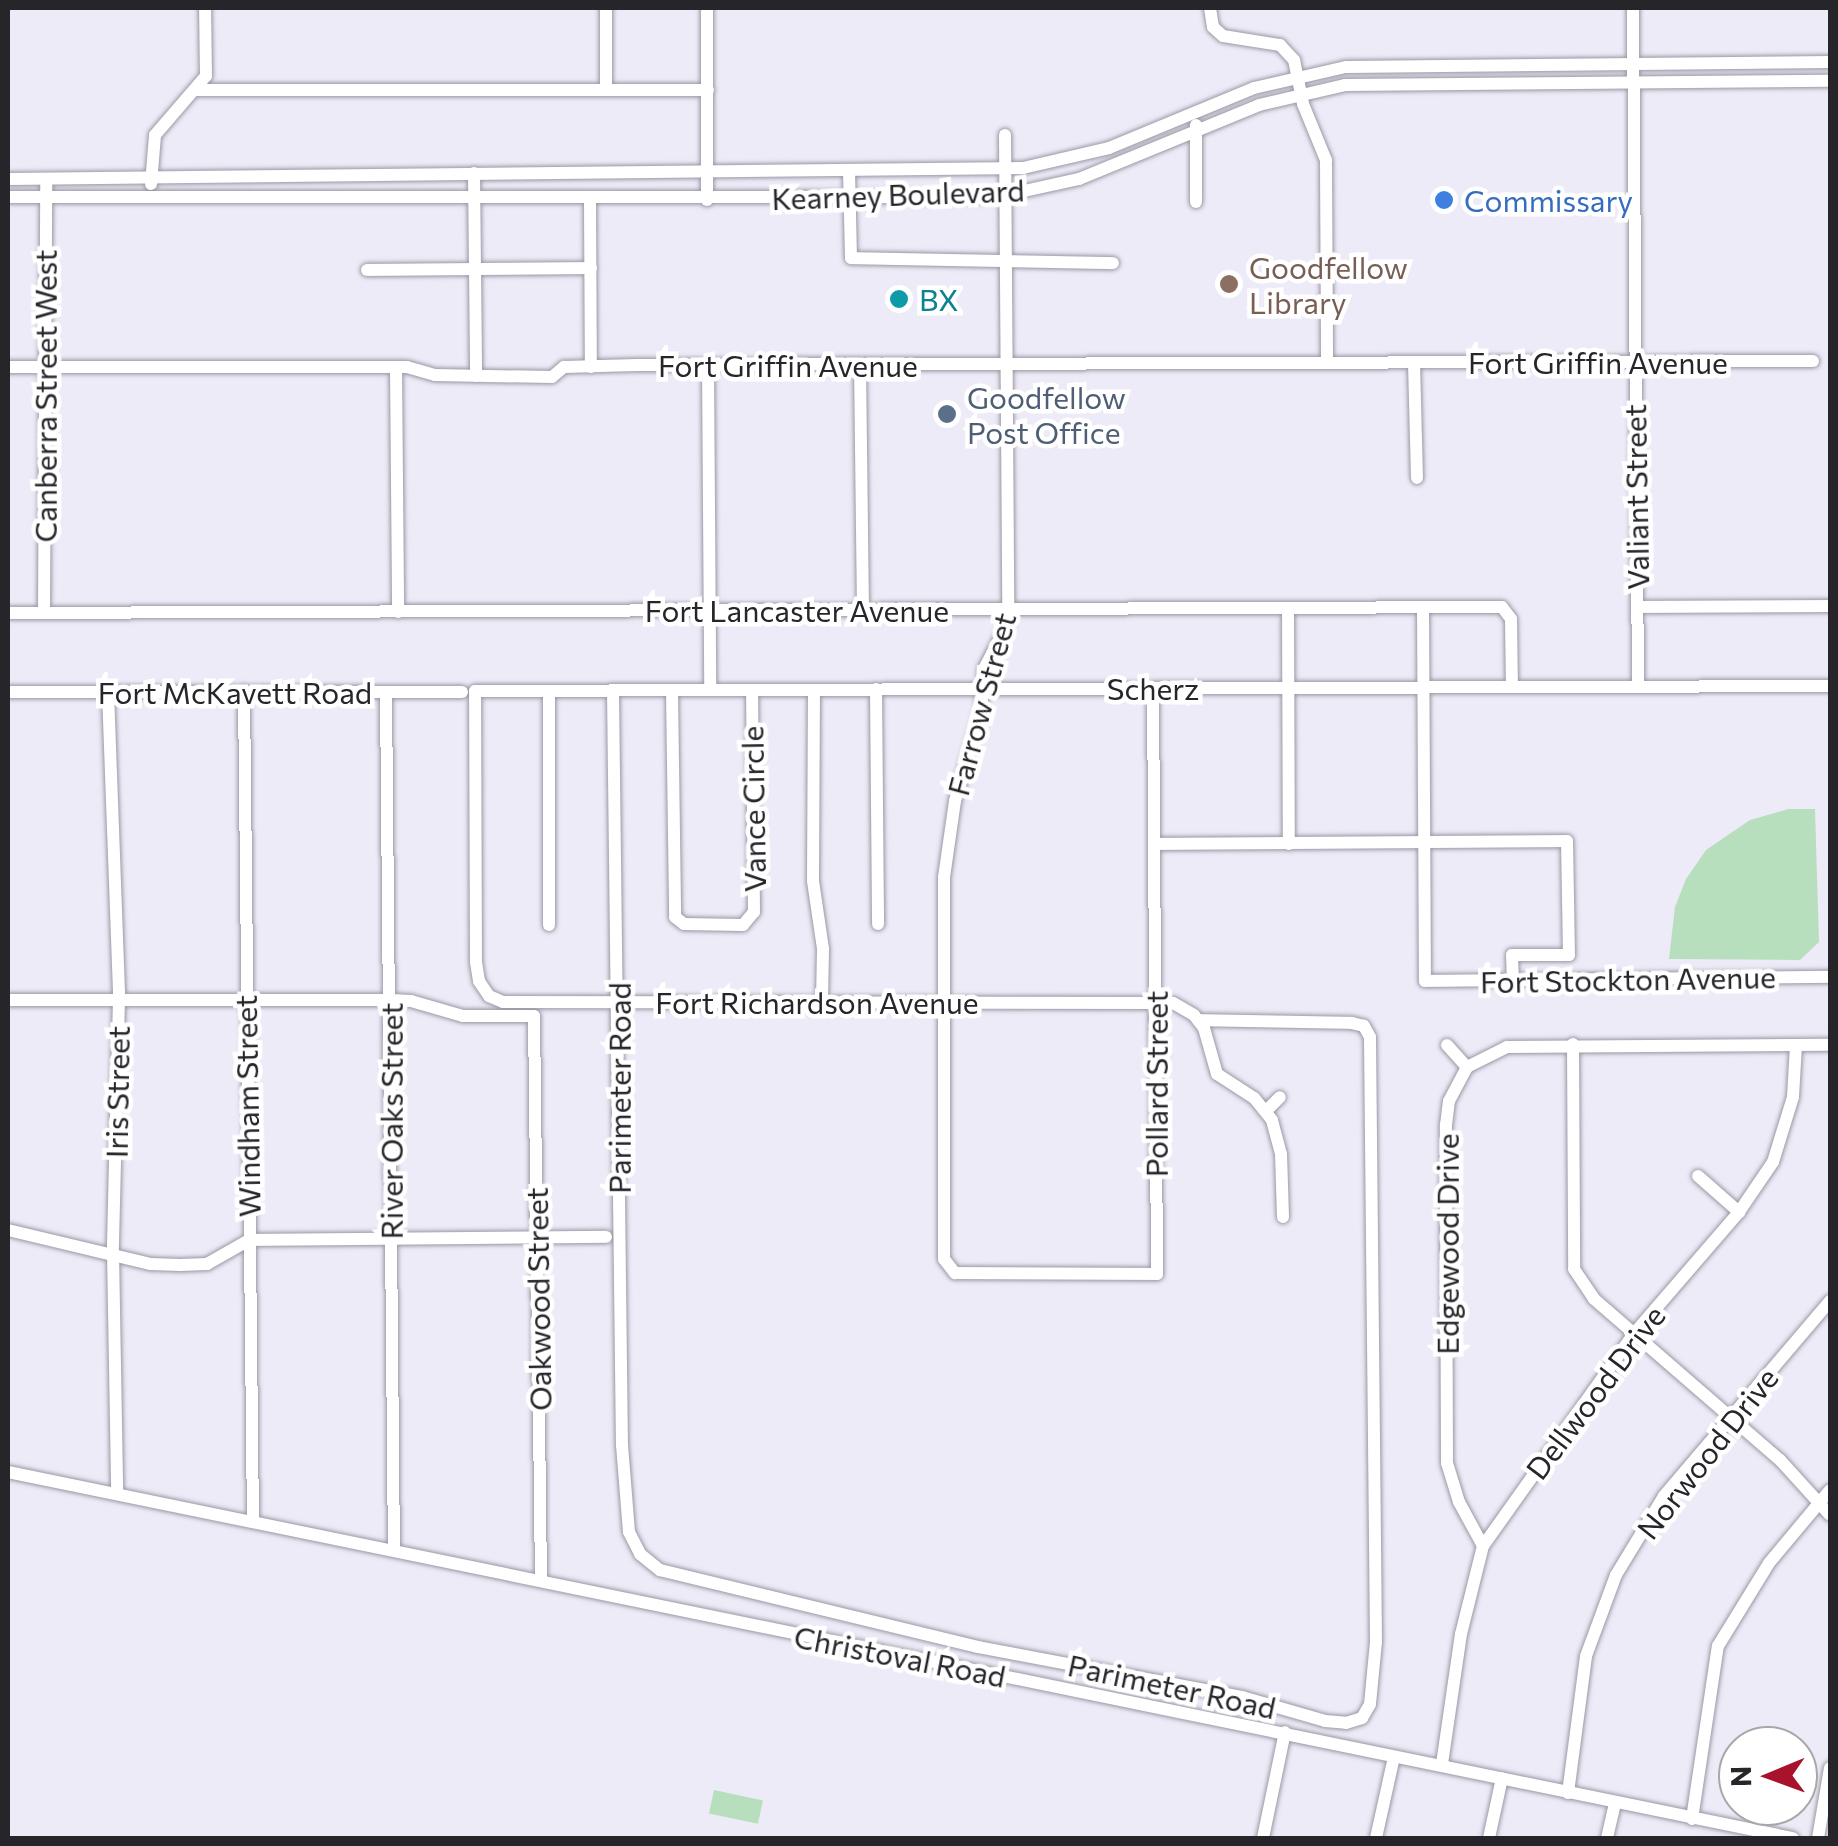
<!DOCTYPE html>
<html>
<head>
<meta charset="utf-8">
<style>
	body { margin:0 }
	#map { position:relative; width:1838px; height:1846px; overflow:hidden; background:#eeebf8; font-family:Commissioner,sans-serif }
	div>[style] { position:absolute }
	.green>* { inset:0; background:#b7debd; transform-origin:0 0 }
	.roads { filter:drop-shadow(0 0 2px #9b98a4) drop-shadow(0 0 2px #9b98a4) }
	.minor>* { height:12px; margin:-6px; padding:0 6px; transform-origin:6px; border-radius:6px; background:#fff }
	.dots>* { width:28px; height:28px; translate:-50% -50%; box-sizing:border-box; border:5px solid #fff; border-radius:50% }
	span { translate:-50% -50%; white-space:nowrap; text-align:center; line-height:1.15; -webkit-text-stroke:9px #fff; paint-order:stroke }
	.street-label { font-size:30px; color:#26252a }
	.shop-label { font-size:30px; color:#366cbe }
	.left { translate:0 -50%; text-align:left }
	.education-label { font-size:30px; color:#785e54 }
	.culture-label { font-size:30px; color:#0d838f }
	.service-label { font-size:30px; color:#4e5e75 }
	.frame { position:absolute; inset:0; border:10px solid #26252a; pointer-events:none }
	.north { position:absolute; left:1718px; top:1726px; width:100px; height:100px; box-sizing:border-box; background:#fff; border:2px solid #a8a8aa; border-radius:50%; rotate:269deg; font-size:28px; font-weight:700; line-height:40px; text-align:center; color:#26252a }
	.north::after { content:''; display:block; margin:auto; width:35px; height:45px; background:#a9122b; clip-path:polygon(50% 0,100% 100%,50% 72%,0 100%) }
</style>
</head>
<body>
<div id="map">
	<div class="green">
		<i style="clip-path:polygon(1789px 809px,1815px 809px,1819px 942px,1800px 960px,1669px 959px,1675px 907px,1686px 879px,1706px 850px,1750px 820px)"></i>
		<i style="left:714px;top:1790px;width:50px;height:24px;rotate:12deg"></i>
	</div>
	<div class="roads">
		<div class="minor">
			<i style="left:606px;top:8px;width:82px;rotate:90deg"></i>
			<i style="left:1210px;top:8px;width:19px;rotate:81deg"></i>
			<i style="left:1213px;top:27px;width:13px;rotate:42deg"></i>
			<i style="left:1223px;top:36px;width:58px;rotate:9deg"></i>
			<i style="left:1280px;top:45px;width:21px;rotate:47deg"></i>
			<i style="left:1294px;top:60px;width:45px;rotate:78.4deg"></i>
			<i style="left:1303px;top:104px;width:61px;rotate:67.7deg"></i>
			<i style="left:1326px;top:160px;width:203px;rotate:89.7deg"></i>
			<i style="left:1633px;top:8px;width:678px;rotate:89.58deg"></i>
			<i style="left:198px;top:90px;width:510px"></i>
			<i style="left:1196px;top:125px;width:77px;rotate:90deg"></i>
			<i style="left:1005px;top:135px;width:488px;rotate:89.6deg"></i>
			<i style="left:1008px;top:623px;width:52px;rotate:117.6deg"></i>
			<i style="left:984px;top:669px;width:44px;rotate:93.9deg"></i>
			<i style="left:981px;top:713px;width:92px;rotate:106.5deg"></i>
			<i style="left:955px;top:801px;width:77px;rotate:98.2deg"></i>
			<i style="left:944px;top:877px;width:382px;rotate:90deg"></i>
			<i style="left:944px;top:1259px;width:18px;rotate:52deg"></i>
			<i style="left:955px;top:1273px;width:202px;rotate:0.3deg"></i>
			<i style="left:1157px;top:1274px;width:586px;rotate:-90.39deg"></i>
			<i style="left:849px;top:170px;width:88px;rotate:88.7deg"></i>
			<i style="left:851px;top:258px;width:262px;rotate:1.1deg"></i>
			<i style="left:474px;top:173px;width:203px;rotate:89.4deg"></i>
			<i style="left:8px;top:179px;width:1015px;rotate:-0.62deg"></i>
			<i style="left:1023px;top:168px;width:88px;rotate:-13.1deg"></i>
			<i style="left:1109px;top:148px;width:157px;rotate:-22.5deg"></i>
			<i style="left:1254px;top:88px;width:94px;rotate:-12.9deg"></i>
			<i style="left:1346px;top:67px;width:484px;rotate:-0.6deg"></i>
			<i style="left:151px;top:184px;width:49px;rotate:-85.3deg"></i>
			<i style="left:155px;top:135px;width:78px;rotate:-49.2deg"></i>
			<i style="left:206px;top:76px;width:68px;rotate:-90.8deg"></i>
			<i style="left:8px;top:197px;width:961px"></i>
			<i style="left:969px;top:197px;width:37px;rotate:-3deg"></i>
			<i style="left:1006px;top:195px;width:75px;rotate:-12.4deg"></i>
			<i style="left:1079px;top:179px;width:195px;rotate:-22.3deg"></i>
			<i style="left:1259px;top:105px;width:88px;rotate:-13.1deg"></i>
			<i style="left:1345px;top:85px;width:485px;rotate:-0.5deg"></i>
			<i style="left:590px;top:200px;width:167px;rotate:89.7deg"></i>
			<i style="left:707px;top:200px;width:192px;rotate:-90deg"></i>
			<i style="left:367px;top:270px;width:224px;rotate:-0.5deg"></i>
			<i style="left:1414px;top:363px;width:115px;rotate:88.5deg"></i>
			<i style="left:708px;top:365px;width:325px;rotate:89.6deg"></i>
			<i style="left:860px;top:365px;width:245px;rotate:89.3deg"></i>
			<i style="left:8px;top:367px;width:399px"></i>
			<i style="left:407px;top:367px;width:29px;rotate:16deg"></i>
			<i style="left:435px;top:375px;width:117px;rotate:1deg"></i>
			<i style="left:552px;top:377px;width:16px;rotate:-40deg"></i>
			<i style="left:564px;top:367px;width:73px;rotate:-1.6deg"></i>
			<i style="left:637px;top:365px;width:1176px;rotate:-0.19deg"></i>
			<i style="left:396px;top:367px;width:245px;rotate:89.5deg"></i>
			<i style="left:1423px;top:607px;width:374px;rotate:89.7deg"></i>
			<i style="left:1425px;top:981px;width:405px;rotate:-0.6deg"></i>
			<i style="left:1637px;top:607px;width:193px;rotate:-0.3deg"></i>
			<i style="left:1288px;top:608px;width:236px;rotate:89.8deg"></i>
			<i style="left:8px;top:613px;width:1494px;rotate:-0.23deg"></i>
			<i style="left:1502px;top:607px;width:15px;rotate:53deg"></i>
			<i style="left:1511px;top:619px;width:68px;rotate:89.2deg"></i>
			<i style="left:44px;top:613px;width:434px;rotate:-89.7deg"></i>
			<i style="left:876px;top:689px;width:235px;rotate:89.5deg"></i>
			<i style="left:814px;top:690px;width:191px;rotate:90.3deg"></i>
			<i style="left:813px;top:881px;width:69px;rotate:81.6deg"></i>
			<i style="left:823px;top:949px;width:53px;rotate:91.1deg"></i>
			<i style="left:244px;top:691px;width:830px;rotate:89.38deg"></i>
			<i style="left:549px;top:691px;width:234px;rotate:90deg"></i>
			<i style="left:613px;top:691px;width:754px;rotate:89.32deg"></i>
			<i style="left:622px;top:1445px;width:87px;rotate:85.4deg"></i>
			<i style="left:629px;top:1532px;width:25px;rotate:63deg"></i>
			<i style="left:640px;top:1554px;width:26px;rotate:39deg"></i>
			<i style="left:660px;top:1570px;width:327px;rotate:13.6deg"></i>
			<i style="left:978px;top:1647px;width:269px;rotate:10.7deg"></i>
			<i style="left:1242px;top:1697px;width:86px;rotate:16.1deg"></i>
			<i style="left:1325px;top:1721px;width:21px;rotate:5deg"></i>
			<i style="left:1346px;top:1723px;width:17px;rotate:-17deg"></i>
			<i style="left:1362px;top:1718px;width:16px;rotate:-60deg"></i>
			<i style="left:1370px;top:1704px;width:62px;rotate:-84.5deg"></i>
			<i style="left:1376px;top:1642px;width:605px;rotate:-90.57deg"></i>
			<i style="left:1370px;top:1037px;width:13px;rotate:-119deg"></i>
			<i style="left:1364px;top:1026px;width:12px;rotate:-166deg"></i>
			<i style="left:1352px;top:1023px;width:154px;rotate:-178.9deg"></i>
			<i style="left:672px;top:691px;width:226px;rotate:89.2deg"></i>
			<i style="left:675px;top:917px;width:11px;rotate:38deg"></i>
			<i style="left:684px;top:924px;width:59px;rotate:1deg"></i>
			<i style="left:743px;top:925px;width:17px;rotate:-50deg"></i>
			<i style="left:754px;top:912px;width:222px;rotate:-90.5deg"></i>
			<i style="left:8px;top:692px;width:454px"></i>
			<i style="left:108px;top:692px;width:306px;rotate:87.9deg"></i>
			<i style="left:119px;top:998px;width:254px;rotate:91.4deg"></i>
			<i style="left:113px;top:1252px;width:239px;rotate:89deg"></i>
			<i style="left:386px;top:692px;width:858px;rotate:89.47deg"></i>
			<i style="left:1154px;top:844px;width:413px;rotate:-0.4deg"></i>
			<i style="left:1567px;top:841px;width:114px;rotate:89deg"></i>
			<i style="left:1569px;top:955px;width:57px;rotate:180deg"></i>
			<i style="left:1512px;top:955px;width:25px;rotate:88deg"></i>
			<i style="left:8px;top:1000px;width:384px"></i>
			<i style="left:392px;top:1000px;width:19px;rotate:3deg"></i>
			<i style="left:411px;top:1001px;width:54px;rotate:16.1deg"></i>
			<i style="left:463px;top:1016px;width:71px"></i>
			<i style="left:534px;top:1016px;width:565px;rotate:89.29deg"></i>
			<i style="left:1573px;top:1044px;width:225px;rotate:89.7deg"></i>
			<i style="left:1574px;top:1269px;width:36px;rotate:56deg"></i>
			<i style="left:1594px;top:1299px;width:246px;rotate:40.9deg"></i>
			<i style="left:1780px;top:1460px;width:74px;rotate:47.7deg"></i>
			<i style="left:1447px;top:1045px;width:30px;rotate:48deg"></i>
			<i style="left:1267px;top:1110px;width:18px;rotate:-45deg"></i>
			<i style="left:1698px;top:1176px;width:55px;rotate:41.3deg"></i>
			<i style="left:1283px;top:1217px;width:63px;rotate:-91.8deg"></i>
			<i style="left:1281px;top:1154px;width:35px;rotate:-105deg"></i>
			<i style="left:1272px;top:1120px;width:28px;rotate:-129deg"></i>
			<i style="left:1254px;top:1098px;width:44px;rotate:-147deg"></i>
			<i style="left:1217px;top:1074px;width:48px;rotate:-105.8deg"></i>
			<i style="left:1204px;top:1028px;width:16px;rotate:-128deg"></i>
			<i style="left:1194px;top:1015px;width:24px;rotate:-150deg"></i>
			<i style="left:1173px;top:1003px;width:670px;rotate:-179.91deg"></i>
			<i style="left:503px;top:1002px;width:15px;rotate:-157deg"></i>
			<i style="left:489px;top:996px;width:18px;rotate:-124deg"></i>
			<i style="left:479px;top:981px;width:19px;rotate:-99deg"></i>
			<i style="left:476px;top:962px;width:271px;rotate:-90.2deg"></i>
			<i style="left:475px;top:691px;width:1355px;rotate:-0.21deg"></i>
			<i style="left:8px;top:1230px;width:147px;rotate:13.4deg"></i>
			<i style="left:151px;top:1264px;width:29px;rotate:2deg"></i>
			<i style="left:180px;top:1265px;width:27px;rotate:-2deg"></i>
			<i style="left:207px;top:1264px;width:48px;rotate:-29.7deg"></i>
			<i style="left:249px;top:1240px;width:357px;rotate:-0.5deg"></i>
			<i style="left:8px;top:1472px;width:1822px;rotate:11.59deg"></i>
			<i style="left:1483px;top:1546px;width:50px;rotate:-118.6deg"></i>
			<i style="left:1459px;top:1502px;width:41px;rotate:-107.1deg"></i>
			<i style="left:1447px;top:1463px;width:338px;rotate:-90.2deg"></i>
			<i style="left:1446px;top:1125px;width:24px;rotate:-83deg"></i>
			<i style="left:1449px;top:1101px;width:38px;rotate:-62deg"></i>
			<i style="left:1467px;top:1067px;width:45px;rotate:-26.6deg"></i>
			<i style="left:1507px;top:1047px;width:323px;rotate:-0.4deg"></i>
			<i style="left:1442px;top:1764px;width:131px;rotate:-81.7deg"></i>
			<i style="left:1461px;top:1634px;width:91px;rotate:-76deg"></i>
			<i style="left:1483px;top:1546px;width:257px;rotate:-54.6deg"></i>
			<i style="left:1632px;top:1336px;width:164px;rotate:-49.2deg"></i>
			<i style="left:1739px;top:1212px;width:60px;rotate:-55.8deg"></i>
			<i style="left:1773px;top:1162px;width:68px;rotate:-72.9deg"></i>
			<i style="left:1793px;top:1097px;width:52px;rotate:-86.7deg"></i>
			<i style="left:1568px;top:1793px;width:138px;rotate:-82.5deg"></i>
			<i style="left:1586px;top:1656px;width:86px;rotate:-69.7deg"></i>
			<i style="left:1616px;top:1575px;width:92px;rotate:-58.7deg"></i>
			<i style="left:1664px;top:1496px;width:256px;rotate:-49.6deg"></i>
			<i style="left:1692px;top:1819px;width:175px;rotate:-81.5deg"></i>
			<i style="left:1718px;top:1646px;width:97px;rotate:-58.4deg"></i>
			<i style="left:1769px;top:1563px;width:95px;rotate:-50.1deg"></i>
			<i style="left:1263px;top:1838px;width:108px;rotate:-78.3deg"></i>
			<i style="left:1376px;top:1838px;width:83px;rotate:-77.5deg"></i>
			<i style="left:1489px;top:1838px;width:61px;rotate:-77.8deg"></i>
			<i style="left:1607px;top:1838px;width:37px;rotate:-77deg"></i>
			<i style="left:1818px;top:1838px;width:71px;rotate:-80.3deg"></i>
		</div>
	</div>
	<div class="dots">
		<i style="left:1444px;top:200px;background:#3f7fe0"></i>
		<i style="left:1229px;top:284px;background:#8d6e63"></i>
		<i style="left:899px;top:299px;background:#0f9aa8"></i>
		<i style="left:947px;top:414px;background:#5c6f8a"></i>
	</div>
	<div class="street-label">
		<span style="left:898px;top:194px;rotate:-2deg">Kearney Boulevard</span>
		<span style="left:1598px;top:362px">Fort Griffin Avenue</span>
		<span style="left:788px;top:365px">Fort Griffin Avenue</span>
		<span style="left:45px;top:396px;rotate:-90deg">Canberra Street West</span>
		<span style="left:1636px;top:497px;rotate:-91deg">Valiant Street</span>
		<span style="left:797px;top:610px">Fort Lancaster Avenue</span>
		<span style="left:1153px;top:688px">Scherz</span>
		<span style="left:235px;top:692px">Fort McKavett Road</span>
		<span style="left:981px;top:704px;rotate:-75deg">Farrow Street</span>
		<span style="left:753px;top:809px;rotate:-91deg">Vance Circle</span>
		<span style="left:1628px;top:979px;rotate:-1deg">Fort Stockton Avenue</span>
		<span style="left:817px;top:1002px">Fort Richardson Avenue</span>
		<span style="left:1156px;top:1084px;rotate:-90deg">Pollard Street</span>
		<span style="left:619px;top:1088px;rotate:-90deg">Parimeter Road</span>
		<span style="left:117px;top:1092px;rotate:-89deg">Iris Street</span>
		<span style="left:247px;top:1106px;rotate:-91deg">Windham Street</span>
		<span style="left:391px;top:1121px;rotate:-90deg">River Oaks Street</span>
		<span style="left:1447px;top:1244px;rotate:-90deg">Edgewood Drive</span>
		<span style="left:538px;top:1299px;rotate:-91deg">Oakwood Street</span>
		<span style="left:1595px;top:1392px;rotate:-53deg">Dellwood Drive</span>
		<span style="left:1707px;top:1453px;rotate:-52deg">Norwood Drive</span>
		<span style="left:900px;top:1656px;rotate:11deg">Christoval Road</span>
		<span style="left:1172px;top:1686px;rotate:12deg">Parimeter Road</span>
	</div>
	<div class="shop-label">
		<span class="left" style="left:1464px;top:200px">Commissary</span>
	</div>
	<div class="education-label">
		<span class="left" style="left:1249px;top:284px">Goodfellow<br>Library</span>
	</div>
	<div class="culture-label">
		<span class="left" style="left:919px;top:299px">BX</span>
	</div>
	<div class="service-label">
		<span class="left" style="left:967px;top:414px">Goodfellow<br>Post Office</span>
	</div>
	<div class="frame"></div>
	<div class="north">N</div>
</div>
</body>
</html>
